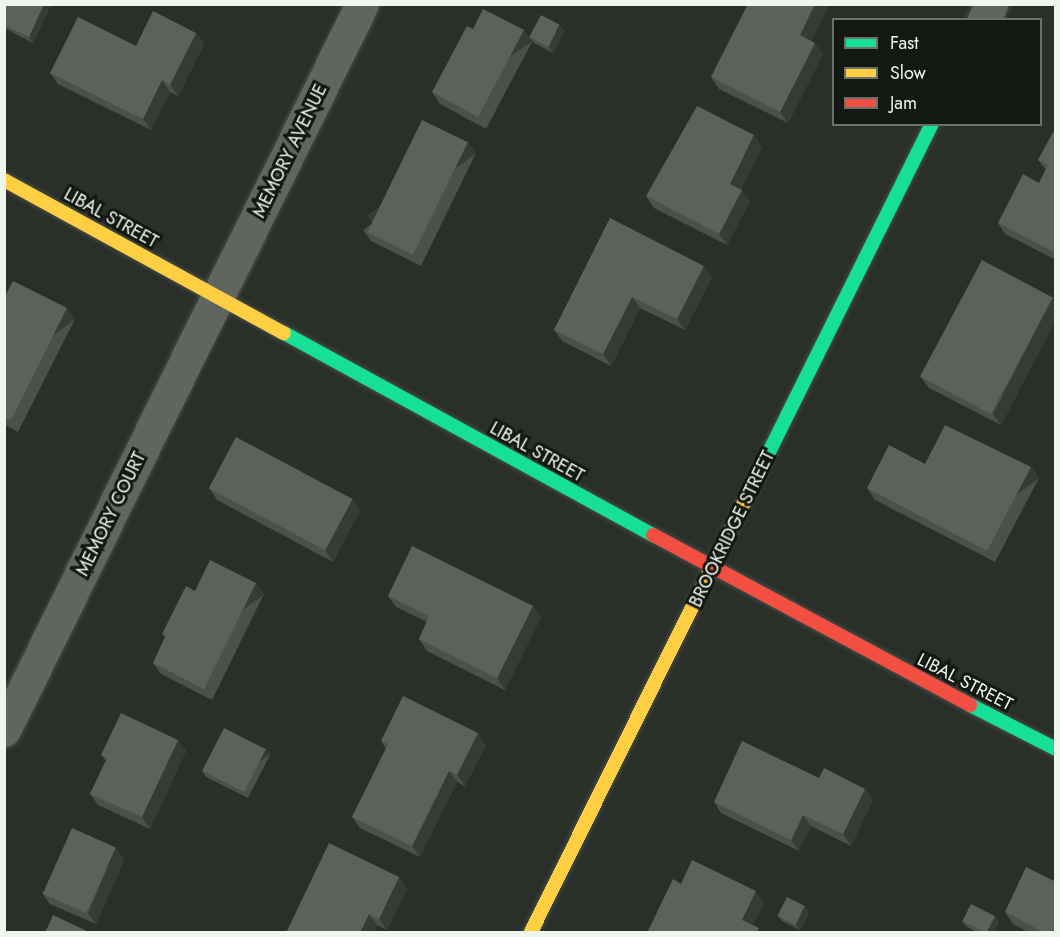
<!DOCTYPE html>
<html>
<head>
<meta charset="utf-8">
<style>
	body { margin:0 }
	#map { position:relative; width:1060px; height:937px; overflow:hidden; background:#2a2f29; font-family:Jost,sans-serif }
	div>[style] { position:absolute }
	.roads { filter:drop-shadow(0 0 2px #474c47) drop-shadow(0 0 2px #474c47) }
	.street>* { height:33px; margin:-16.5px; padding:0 16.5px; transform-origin:16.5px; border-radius:16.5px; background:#616560 }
	.fast>* { height:14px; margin:-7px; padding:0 7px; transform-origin:7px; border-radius:7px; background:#16e098 }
	.slow>* { height:14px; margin:-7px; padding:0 7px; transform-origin:7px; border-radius:7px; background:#ffcf43 }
	.jam>* { height:14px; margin:-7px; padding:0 7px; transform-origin:7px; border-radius:7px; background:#f24e42 }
	.wall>* { inset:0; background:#4b504a }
	.shaded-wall>* { inset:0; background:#373b36; transform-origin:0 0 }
	.building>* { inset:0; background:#5d615c; transform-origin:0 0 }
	span { translate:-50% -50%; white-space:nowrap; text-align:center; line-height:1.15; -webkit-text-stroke:6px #141813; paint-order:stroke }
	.street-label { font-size:18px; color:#eff6ee }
	.frame { position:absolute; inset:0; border:6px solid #eff6ee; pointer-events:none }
	.legend { position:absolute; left:832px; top:18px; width:210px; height:108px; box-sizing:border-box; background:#141813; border:2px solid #6c716b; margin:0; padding:8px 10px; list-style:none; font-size:18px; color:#eff6ee }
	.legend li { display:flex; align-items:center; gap:12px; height:30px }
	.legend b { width:30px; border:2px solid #6c716b }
</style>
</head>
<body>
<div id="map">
	<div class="roads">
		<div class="street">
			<i style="left:984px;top:20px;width:17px;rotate:-66deg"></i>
			<i style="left:4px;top:730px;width:809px;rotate:-63.75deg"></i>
		</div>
		<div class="fast">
			<i style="left:284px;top:333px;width:421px;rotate:28.7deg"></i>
			<i style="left:762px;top:466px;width:382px;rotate:-63.6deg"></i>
			<i style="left:970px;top:705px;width:97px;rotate:27.1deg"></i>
		</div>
		<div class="slow">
			<i style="left:4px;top:180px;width:319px;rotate:28.7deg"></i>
			<i style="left:531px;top:932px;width:520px;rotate:-63.63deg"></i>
		</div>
		<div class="jam">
			<i style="left:653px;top:535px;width:360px;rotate:28.2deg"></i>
		</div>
	</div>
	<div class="wall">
		<i style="clip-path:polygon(4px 4px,51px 4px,33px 43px,4px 28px)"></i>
		<i style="clip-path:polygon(748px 4px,827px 4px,828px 6px,811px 41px,823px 54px,788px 123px,719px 89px,711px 77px)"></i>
		<i style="clip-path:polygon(473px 29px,524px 30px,532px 42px,486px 129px,440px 104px,432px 92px)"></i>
		<i style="clip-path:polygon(565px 31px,553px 53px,534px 43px,529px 37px)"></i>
		<i style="clip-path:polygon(196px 33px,204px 44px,178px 96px,170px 92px,151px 130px,58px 84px,50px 73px,136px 46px)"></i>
		<i style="clip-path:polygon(1056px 127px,1056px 260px,1005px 234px,998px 223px,1039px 183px,1046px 170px,1038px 160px)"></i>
		<i style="clip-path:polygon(762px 147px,741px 189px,750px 201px,727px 245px,654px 208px,646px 196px)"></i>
		<i style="clip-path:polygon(476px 153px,421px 266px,371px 241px,363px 230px)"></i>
		<i style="clip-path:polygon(610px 218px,712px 277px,685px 330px,640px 308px,611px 366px,562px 341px,554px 330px)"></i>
		<i style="clip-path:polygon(1053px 297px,1056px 301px,1056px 319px,1001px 425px,929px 388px,921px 377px)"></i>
		<i style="clip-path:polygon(4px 298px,75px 319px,18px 432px,4px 424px)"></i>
		<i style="clip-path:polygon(925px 464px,1031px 467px,1039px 478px,995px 562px,875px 500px,867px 488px)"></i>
		<i style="clip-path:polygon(209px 488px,360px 510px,333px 562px,217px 500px)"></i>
		<i style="clip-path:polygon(256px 583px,264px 594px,212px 700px,161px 674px,153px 663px,165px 637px,162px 634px,195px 591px)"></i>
		<i style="clip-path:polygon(388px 596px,541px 617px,505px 690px,427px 651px,419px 639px,427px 622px,396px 607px)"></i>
		<i style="clip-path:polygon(178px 740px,186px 751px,150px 829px,98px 805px,90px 794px,106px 761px,101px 755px)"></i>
		<i style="clip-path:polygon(381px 741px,486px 745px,465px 786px,457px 782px,420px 857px,360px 828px,352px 817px,386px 749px)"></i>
		<i style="clip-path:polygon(266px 749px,270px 755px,248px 798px,206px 777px,202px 771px)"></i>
		<i style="clip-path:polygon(819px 778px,865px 789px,873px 800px,851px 846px,811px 826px,799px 851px,721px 813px,714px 802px)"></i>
		<i style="clip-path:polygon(124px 860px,96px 924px,50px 904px,42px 893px)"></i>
		<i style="clip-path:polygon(399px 877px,407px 889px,387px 930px,377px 925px,374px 933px,286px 933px)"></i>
		<i style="clip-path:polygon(809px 912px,800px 930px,782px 921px,777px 915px)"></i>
		<i style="clip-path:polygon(1005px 912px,1056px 933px,1030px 933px,1013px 924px)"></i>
		<i style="clip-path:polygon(995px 916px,999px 922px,993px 933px,978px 933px,967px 927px,962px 921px)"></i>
	</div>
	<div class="shaded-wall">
		<i style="clip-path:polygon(44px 4px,51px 4px,33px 43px,29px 37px)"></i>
		<i style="clip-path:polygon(815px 4px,827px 4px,828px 6px,808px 47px,800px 35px)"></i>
		<i style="clip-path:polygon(560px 25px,565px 31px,553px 53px,549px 47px)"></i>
		<i style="left:524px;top:30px;width:14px;height:98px;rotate:56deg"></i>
		<i style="clip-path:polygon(196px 33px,204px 44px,178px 96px,170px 85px)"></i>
		<i style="clip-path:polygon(815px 43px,823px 54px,788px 123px,780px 112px)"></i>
		<i style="clip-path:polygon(162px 80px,170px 92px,151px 130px,143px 119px)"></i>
		<i style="clip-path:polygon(754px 135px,762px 147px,738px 195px,730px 184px)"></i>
		<i style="left:468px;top:142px;width:14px;height:125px;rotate:54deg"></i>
		<i style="clip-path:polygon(742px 190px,750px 201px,727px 245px,719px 234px)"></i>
		<i style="clip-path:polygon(704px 266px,712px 277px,685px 330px,677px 319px)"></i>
		<i style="clip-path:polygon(632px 297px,640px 308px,611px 366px,603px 354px)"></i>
		<i style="clip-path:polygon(1053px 297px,1056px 301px,1056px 319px,1001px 425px,993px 414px)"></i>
		<i style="left:67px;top:308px;width:14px;height:125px;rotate:54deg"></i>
		<i style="left:1031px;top:467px;width:14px;height:95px;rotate:54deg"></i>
		<i style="clip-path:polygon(352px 499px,360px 510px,333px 562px,325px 550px)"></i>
		<i style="left:256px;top:583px;width:14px;height:118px;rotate:54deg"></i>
		<i style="clip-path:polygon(533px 606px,541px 617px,505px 690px,497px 678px)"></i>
		<i style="clip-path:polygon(478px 733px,486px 745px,465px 786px,457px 775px)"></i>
		<i style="clip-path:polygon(178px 740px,186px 751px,150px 829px,142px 817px)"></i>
		<i style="left:266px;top:749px;width:7px;height:48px;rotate:56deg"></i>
		<i style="clip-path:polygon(449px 771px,457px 782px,420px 857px,412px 846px)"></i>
		<i style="clip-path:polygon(865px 789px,873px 800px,851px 846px,843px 834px)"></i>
		<i style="clip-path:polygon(803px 815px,811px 826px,799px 851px,791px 840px)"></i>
		<i style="clip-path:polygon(116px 848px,124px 860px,96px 924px,88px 913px)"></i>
		<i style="clip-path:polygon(399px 877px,407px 889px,387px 930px,379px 919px)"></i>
		<i style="clip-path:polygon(756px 891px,764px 903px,750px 931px,742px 920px)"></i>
		<i style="clip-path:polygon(805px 906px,809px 912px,800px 930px,796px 924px)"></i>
		<i style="clip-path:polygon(369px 914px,377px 925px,374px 933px,360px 933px)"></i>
		<i style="clip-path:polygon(995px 916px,999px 922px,993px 933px,986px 933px)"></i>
	</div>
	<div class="building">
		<i style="clip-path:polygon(4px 4px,44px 4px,29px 37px,4px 25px)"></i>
		<i style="clip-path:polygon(748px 4px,815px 4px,800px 35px,815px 43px,780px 112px,711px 77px)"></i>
		<i style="clip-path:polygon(483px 9px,524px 30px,478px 117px,432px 92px,467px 26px,473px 29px)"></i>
		<i style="clip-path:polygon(153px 11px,196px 33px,170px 85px,162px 80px,143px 119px,50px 73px,78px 17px,136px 46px)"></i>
		<i style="left:541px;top:15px;width:21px;height:25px;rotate:28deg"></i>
		<i style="clip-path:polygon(697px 106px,754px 135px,730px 184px,742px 190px,719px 234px,646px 196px)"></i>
		<i style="left:422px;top:120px;width:51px;height:125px;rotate:26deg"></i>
		<i style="clip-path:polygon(1056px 127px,1056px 253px,998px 223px,1023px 174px,1039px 183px,1048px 165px,1038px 160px)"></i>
		<i style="clip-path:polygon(610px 218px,704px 266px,677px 319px,632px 297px,603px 354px,554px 330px)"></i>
		<i style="left:982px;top:260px;width:80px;height:132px;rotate:28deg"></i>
		<i style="clip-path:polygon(13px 281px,67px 308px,11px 420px,4px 417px,4px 298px)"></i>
		<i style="clip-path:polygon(945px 425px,1031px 467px,987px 551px,867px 488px,889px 445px,925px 464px)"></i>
		<i style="left:236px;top:437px;width:132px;height:58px;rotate:28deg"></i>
		<i style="clip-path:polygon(412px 546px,533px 606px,497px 678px,419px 639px,429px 616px,388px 596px)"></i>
		<i style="clip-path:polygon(210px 560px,256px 583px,204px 689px,153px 663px,166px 635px,162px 634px,186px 586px,195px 591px)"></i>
		<i style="clip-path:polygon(403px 696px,478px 733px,457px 775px,449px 771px,412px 846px,352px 817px,388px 744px,381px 741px)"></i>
		<i style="clip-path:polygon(121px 713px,178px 740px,142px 817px,90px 794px,107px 758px,101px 755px)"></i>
		<i style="left:224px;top:728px;width:47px;height:48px;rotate:27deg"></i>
		<i style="clip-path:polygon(742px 741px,819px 778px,824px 768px,865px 789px,843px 834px,803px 815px,791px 840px,714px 802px)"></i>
		<i style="left:72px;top:828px;width:48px;height:72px;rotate:24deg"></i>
		<i style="clip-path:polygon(329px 843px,399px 877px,379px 919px,369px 914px,360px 933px,286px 933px)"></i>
		<i style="clip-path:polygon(692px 860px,756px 891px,742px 920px,759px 928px,757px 933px,647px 933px,673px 879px,681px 884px)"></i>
		<i style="clip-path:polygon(1026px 867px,1056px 882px,1056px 933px,1045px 933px,1005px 912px)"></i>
		<i style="left:787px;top:897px;width:20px;height:21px;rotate:27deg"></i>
		<i style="left:971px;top:904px;width:27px;height:19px;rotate:27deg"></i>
		<i style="clip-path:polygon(53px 915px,91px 933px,45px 933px)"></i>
	</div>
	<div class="street-label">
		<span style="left:290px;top:151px;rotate:-64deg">MEMORY AVENUE</span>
		<span style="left:111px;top:218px;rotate:29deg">LIBAL STREET</span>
		<span style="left:537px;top:452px;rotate:29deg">LIBAL STREET</span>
		<span style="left:111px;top:514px;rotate:-64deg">MEMORY COURT</span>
		<span style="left:732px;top:529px;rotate:-64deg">BROOKRIDGE STREET</span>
		<span style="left:965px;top:682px;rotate:27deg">LIBAL STREET</span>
	</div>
	<div class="frame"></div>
	<ul class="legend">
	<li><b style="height:8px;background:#16e098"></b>Fast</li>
	<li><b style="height:8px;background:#ffcf43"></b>Slow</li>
	<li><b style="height:8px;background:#f24e42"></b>Jam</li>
	</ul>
</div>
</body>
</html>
